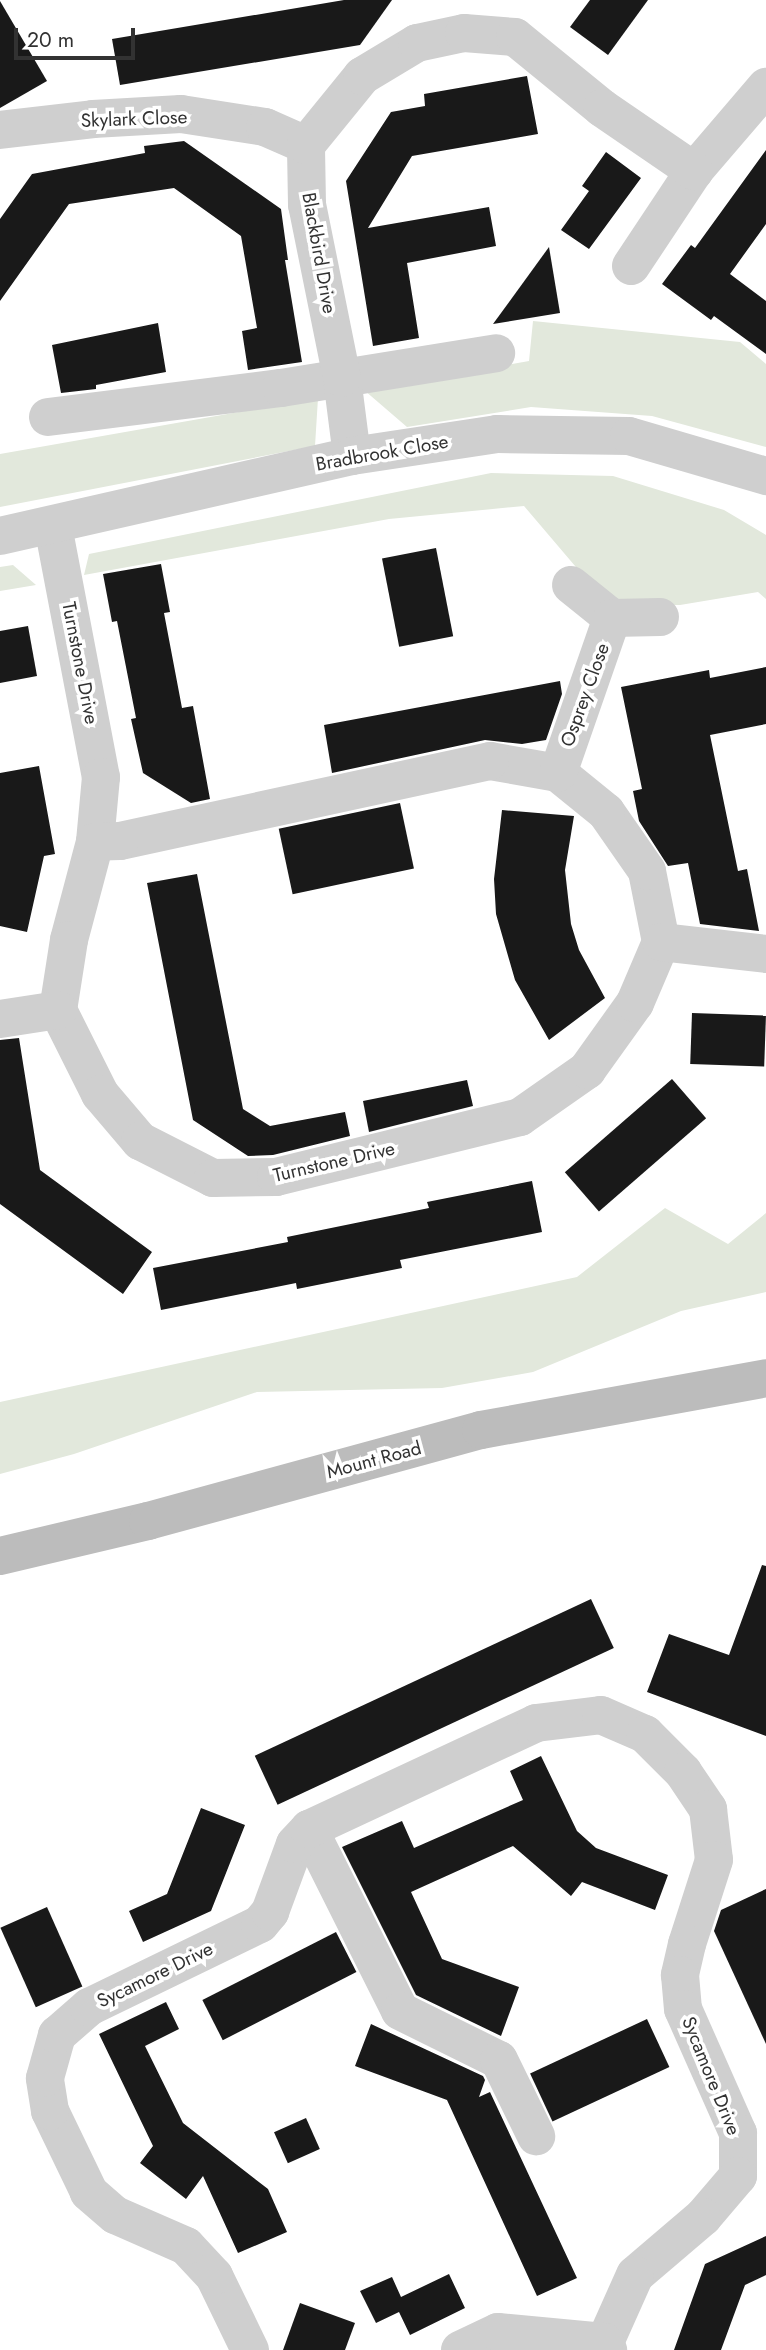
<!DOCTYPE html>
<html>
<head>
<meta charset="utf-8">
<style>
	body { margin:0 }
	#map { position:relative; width:766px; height:2350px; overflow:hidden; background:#fff; font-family:Jost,sans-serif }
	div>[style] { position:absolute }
	.green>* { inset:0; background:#e2e8dc }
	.building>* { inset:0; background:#191919; transform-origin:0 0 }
	.street>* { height:38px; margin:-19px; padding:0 19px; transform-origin:19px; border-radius:19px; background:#cfcfcf }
	.secondary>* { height:38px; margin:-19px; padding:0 19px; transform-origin:19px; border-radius:19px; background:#bcbcbc }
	span { translate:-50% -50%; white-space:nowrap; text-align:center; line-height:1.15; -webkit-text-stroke:7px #fff; paint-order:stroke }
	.street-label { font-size:19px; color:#323232 }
	.scale { position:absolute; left:14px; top:28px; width:121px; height:32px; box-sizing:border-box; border:4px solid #323232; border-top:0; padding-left:9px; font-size:21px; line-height:24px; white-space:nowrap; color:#323232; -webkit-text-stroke:5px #fff; paint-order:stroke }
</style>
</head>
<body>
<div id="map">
	<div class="green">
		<i style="clip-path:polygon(533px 321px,740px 342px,766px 364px,766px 447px,652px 416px,531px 407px,407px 427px,364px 390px,529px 361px)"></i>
		<i style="clip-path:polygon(318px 398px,315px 446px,0 507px,0 454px)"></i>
		<i style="clip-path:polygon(491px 473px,613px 476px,724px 510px,766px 535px,766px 599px,758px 592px,680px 605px,620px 605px,581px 573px,524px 506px,389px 519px,84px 575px,89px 554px)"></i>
		<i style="clip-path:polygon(13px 565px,36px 585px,0 591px,0 567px)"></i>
		<i style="clip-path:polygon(665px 1208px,728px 1244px,766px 1213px,766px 1292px,681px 1311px,533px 1372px,442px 1388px,257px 1392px,74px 1454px,0 1474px,0 1402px,577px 1277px)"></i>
	</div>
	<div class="building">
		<i style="clip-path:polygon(344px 0,392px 0,360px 45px,120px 85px,112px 39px)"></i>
		<i style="clip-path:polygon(590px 0,648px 0,608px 55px,570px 27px)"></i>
		<i style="clip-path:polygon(0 1px,47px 81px,0 108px)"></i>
		<i style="clip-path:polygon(527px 76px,538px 134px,412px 156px,368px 228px,489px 207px,496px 246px,407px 263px,419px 338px,373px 346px,346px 181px,391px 112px,425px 106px,424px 94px)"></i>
		<i style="clip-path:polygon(184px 141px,281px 209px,288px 260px,285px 260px,302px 362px,248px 370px,242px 331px,257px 328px,241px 236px,174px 188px,69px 204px,0 301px,0 219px,32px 174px,145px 153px,144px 146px)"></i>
		<i style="clip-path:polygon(766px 150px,766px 224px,730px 274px,766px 301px,766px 354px,714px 316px,711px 320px,662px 284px,691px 245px,695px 248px)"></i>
		<i style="clip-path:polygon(606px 152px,641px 178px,589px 249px,561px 230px,589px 191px,582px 186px)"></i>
		<i style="clip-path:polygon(549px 247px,560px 313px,493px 324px)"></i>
		<i style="clip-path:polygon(158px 323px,166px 372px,96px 385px,96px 389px,61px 393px,52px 345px)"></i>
		<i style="left:436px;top:548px;width:90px;height:55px;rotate:79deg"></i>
		<i style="clip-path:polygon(161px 564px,170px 612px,164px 613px,182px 708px,193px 706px,210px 799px,191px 803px,143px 773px,131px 719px,136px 718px,117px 621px,112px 622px,103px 574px)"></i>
		<i style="clip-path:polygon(28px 626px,37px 676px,0 683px,0 631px)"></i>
		<i style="clip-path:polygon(766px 667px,766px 724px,710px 735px,738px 871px,747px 869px,759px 931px,700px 924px,688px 863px,668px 866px,639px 821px,633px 791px,642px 789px,621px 687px,709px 670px,710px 678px)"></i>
		<i style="clip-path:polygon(560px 681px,562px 694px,546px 740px,522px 744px,485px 740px,332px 773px,324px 725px)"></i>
		<i style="clip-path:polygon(39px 766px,55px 854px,44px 856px,27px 932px,0 926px,0 773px)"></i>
		<i style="left:400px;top:803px;width:67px;height:124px;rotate:78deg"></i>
		<i style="clip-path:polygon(502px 810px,574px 816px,565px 870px,571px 924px,579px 950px,605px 998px,549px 1040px,515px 980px,496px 914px,494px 879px)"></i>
		<i style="clip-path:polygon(197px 874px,243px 1109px,270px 1126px,345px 1112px,350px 1136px,273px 1155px,248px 1156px,193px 1120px,147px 883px)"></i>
		<i style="left:692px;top:1013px;width:74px;height:51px;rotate:2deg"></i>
		<i style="clip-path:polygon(19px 1038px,40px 1170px,152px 1252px,123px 1294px,0 1204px,0 1040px)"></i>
		<i style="left:672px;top:1079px;width:52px;height:142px;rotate:49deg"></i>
		<i style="clip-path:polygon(467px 1080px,473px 1106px,369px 1132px,363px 1101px)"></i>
		<i style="clip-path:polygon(532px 1181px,542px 1232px,400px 1260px,402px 1268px,297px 1289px,296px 1283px,161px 1310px,153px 1268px,288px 1242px,287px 1237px,429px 1208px,427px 1202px)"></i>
		<i style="clip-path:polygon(762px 1565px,766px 1566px,766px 1736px,647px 1692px,669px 1634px,729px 1655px)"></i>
		<i style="left:591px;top:1599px;width:54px;height:371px;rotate:65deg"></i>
		<i style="clip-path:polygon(541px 1756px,577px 1831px,596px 1848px,668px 1875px,655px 1910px,582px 1882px,571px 1896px,513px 1846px,411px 1892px,442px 1959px,519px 1987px,501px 2036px,416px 1995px,342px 1847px,402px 1821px,414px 1848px,523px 1800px,510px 1771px)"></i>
		<i style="clip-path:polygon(201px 1808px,245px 1825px,211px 1911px,143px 1942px,129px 1911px,167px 1894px)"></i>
		<i style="clip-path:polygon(766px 1889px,766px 2044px,714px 1931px,721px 1910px)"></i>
		<i style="left:47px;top:1907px;width:87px;height:51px;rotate:66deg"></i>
		<i style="left:336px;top:1932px;width:45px;height:150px;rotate:63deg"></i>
		<i style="clip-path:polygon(166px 2002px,179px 2029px,145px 2046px,183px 2123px,268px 2189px,287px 2232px,238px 2253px,203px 2176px,186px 2199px,140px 2163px,153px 2146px,99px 2034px)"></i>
		<i style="left:647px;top:2019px;width:53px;height:129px;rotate:65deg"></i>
		<i style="clip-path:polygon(371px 2024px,483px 2076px,485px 2080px,479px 2097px,490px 2092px,577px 2278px,537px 2296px,447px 2100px,355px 2066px)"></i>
		<i style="left:306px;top:2118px;width:34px;height:35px;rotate:66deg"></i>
		<i style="clip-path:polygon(766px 2236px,766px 2275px,745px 2285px,721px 2350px,674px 2350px,705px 2264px)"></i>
		<i style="clip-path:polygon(449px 2274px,465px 2308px,410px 2335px,399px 2312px,376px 2323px,360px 2291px,392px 2277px,401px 2297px)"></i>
		<i style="clip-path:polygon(300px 2303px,355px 2323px,345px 2350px,283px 2350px)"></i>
	</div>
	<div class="street">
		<i style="left:0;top:130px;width:94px;rotate:-6.7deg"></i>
		<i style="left:93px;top:119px;width:88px;rotate:-3.3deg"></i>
		<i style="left:181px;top:114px;width:85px;rotate:8.8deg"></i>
		<i style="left:265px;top:127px;width:45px;rotate:23.7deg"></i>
		<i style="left:631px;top:266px;width:114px;rotate:-56.4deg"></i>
		<i style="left:694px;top:171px;width:111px;rotate:-49.4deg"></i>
		<i style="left:48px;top:417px;width:235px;rotate:-7.1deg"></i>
		<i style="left:281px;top:388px;width:218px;rotate:-9.2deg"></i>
		<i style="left:352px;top:456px;width:79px;rotate:-97.3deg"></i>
		<i style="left:342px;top:378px;width:177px;rotate:-101.4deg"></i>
		<i style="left:307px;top:205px;width:60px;rotate:-91deg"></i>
		<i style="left:306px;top:145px;width:89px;rotate:-50.9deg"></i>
		<i style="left:362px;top:76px;width:64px;rotate:-31deg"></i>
		<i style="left:417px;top:43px;width:48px;rotate:-12deg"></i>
		<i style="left:464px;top:33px;width:51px;rotate:4.5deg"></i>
		<i style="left:515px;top:37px;width:112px;rotate:39.2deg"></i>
		<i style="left:602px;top:108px;width:112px;rotate:34.4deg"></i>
		<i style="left:53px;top:526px;width:256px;rotate:79.2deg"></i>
		<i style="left:101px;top:777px;width:65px;rotate:95.3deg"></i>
		<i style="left:95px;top:842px;width:101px;rotate:104.9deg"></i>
		<i style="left:69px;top:940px;width:71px;rotate:98.9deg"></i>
		<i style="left:58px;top:1010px;width:94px;rotate:63.4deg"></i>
		<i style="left:100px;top:1094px;width:62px;rotate:49.6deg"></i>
		<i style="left:140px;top:1141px;width:82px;rotate:26.9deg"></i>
		<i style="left:213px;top:1178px;width:63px;rotate:-0.9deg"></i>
		<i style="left:276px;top:1177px;width:251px;rotate:-13.8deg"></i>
		<i style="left:520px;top:1117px;width:82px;rotate:-35deg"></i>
		<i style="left:587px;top:1070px;width:82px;rotate:-54.4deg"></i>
		<i style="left:635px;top:1003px;width:66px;rotate:-66.9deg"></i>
		<i style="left:661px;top:942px;width:72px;rotate:-101.2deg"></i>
		<i style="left:647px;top:871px;width:72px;rotate:-124.8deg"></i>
		<i style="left:606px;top:812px;width:62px;rotate:-140.9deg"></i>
		<i style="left:558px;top:773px;width:69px;rotate:-170deg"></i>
		<i style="left:490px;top:761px;width:379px;rotate:167.8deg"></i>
		<i style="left:120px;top:841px;width:25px;rotate:178deg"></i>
		<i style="left:0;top:536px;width:361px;rotate:-12.8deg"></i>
		<i style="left:352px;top:456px;width:147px;rotate:-8.6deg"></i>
		<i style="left:497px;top:434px;width:132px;rotate:0.9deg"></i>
		<i style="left:629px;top:436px;width:143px;rotate:16.3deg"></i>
		<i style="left:571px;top:585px;width:53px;rotate:38.8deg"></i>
		<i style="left:612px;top:618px;width:48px;rotate:-1.2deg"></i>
		<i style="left:558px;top:773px;width:164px;rotate:-70.8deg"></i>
		<i style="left:661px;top:942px;width:106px;rotate:6.5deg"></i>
		<i style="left:0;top:1019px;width:59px;rotate:-8.8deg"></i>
		<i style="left:309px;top:1829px;width:203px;rotate:63.4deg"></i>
		<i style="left:400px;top:2011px;width:110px;rotate:26.3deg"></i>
		<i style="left:499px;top:2060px;width:85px;rotate:64deg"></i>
		<i style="left:250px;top:2350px;width:82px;rotate:-115.9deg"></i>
		<i style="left:214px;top:2276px;width:41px;rotate:-133deg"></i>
		<i style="left:186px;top:2246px;width:77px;rotate:-156.4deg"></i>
		<i style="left:115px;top:2215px;width:35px;rotate:-139deg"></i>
		<i style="left:89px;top:2192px;width:90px;rotate:-115.7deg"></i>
		<i style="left:50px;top:2111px;width:33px;rotate:-99deg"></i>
		<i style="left:45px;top:2078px;width:45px;rotate:-74.4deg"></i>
		<i style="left:57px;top:2035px;width:43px;rotate:-41.2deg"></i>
		<i style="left:89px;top:2007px;width:190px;rotate:-25.9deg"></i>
		<i style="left:260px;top:1924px;width:16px;rotate:-50deg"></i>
		<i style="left:270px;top:1912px;width:72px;rotate:-69.8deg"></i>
		<i style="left:295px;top:1844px;width:21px;rotate:-47deg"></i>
		<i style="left:309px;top:1829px;width:251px;rotate:-25deg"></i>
		<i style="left:536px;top:1723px;width:65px;rotate:-7deg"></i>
		<i style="left:601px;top:1715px;width:48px;rotate:23.4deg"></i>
		<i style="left:645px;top:1734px;width:54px;rotate:45deg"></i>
		<i style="left:683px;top:1772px;width:45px;rotate:56deg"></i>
		<i style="left:708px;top:1809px;width:51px;rotate:83.3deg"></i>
		<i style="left:714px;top:1860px;width:88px;rotate:107.8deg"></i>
		<i style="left:687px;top:1944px;width:32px;rotate:103deg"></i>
		<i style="left:680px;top:1975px;width:34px;rotate:85deg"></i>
		<i style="left:683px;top:2009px;width:136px;rotate:66.1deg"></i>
		<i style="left:738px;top:2133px;width:43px;rotate:90deg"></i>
		<i style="left:738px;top:2176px;width:54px;rotate:130.5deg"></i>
		<i style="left:703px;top:2217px;width:89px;rotate:139.5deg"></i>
		<i style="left:635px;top:2275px;width:73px;rotate:114.1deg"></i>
		<i style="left:605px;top:2342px;width:9px;rotate:69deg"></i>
		<i style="left:460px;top:2350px;width:42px;rotate:-25.3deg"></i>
		<i style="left:498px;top:2332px;width:107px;rotate:5.3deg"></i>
	</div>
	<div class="secondary">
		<i style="left:0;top:1556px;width:152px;rotate:-13.3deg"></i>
		<i style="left:148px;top:1521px;width:345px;rotate:-15.3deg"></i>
		<i style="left:481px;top:1430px;width:290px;rotate:-10.3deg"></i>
	</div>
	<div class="street-label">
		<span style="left:134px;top:119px;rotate:-2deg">Skylark Close</span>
		<span style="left:319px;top:253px;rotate:80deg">Blackbird Drive</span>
		<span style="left:382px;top:453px;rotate:-10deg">Bradbrook Close</span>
		<span style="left:80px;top:663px;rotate:79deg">Turnstone Drive</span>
		<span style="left:585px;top:695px;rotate:-70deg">Osprey Close</span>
		<span style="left:334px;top:1162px;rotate:-13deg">Turnstone Drive</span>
		<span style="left:374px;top:1460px;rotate:-15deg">Mount Road</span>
		<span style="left:155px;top:1975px;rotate:-26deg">Sycamore Drive</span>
		<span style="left:711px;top:2076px;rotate:68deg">Sycamore Drive</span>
	</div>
	<div class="scale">20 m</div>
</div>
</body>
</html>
